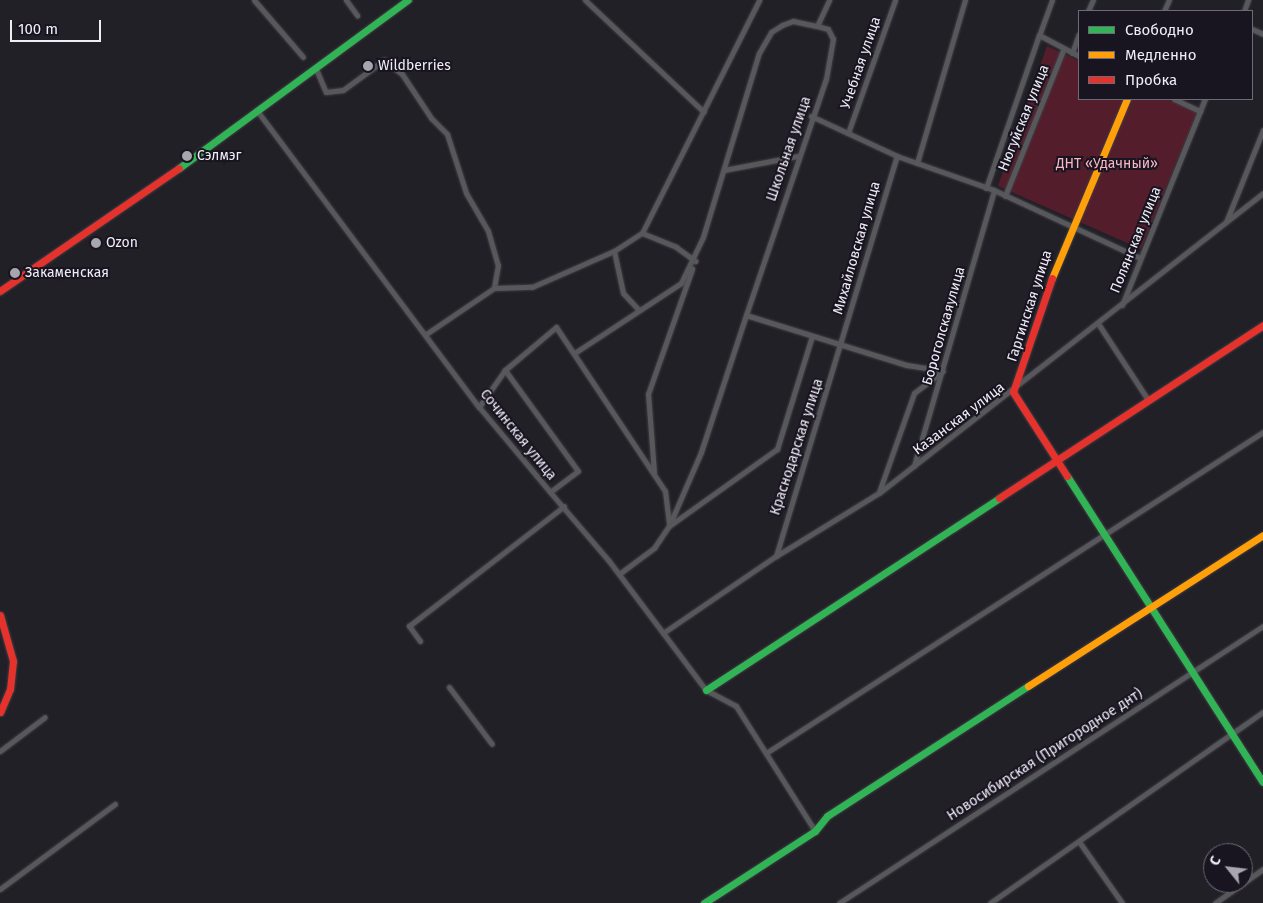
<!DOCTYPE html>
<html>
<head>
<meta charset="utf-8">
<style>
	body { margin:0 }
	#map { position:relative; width:1263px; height:903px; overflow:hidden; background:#222027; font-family:"Fira Sans",sans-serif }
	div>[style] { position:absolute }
	.green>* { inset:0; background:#541d2c }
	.roads { filter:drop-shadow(0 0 1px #403e43) drop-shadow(0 0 1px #403e43) }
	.street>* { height:5px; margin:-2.5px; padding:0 2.5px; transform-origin:2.5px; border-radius:2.5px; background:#57585b }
	.fast>* { height:7px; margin:-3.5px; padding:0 3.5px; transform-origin:3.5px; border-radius:3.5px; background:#30b455 }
	.slow>* { height:7px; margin:-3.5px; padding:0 3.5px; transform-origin:3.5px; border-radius:3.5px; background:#ff9f0a }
	.jam>* { height:7px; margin:-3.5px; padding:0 3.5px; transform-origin:3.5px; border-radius:3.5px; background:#e5322d }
	.dots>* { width:14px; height:14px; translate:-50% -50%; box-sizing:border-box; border:2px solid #181420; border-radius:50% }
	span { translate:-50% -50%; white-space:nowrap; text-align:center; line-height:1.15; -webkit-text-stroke:4px #181420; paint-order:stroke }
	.street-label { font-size:14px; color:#efedf6 }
	.poi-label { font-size:14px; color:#efedf6 }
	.left { translate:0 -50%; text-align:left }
	.park-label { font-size:14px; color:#fcb6c2 }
	.legend { position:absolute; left:1078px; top:10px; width:175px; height:90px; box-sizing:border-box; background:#181420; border:1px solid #6e6b76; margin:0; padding:6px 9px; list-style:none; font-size:15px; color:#efedf6 }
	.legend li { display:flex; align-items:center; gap:10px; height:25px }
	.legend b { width:25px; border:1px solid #6e6b76 }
	.north { position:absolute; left:1203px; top:843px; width:50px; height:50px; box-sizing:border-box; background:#181420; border:1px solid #6e6b76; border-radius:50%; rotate:299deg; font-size:14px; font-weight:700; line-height:20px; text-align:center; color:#efedf6 }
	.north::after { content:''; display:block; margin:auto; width:18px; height:22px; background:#a7a5ae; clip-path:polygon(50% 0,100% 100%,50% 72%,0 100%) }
	.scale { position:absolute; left:10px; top:20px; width:91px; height:22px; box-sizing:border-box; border:2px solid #efedf6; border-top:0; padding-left:6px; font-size:15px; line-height:18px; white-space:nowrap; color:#efedf6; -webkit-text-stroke:4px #181420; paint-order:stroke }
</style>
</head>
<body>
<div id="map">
	<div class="green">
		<i style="clip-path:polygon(1047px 46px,1079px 61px,1079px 99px,1167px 99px,1197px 112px,1141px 249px,998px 186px)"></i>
	</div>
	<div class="roads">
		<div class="street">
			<i style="left:254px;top:0;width:75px;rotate:49.3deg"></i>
			<i style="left:346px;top:0;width:19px;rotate:54deg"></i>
			<i style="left:585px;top:0;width:163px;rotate:43.3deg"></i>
			<i style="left:1052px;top:0;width:37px;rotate:110deg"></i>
			<i style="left:1039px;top:35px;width:45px;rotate:27.7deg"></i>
			<i style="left:1088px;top:11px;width:12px;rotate:-66deg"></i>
			<i style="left:1164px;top:11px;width:12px;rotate:-66deg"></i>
			<i style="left:1244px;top:11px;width:12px;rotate:-70deg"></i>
			<i style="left:1252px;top:29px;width:12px;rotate:24deg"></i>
			<i style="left:1072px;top:53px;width:20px;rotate:-70deg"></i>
			<i style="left:316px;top:69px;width:25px;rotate:67deg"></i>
			<i style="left:326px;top:92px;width:17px;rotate:-7deg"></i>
			<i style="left:343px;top:90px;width:51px;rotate:-36.2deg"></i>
			<i style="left:384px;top:60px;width:23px;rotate:38deg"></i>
			<i style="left:402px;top:74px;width:53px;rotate:56.6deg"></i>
			<i style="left:431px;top:118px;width:23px;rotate:45deg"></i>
			<i style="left:447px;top:134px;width:62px;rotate:72.1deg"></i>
			<i style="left:466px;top:193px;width:44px;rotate:59.9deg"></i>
			<i style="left:488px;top:231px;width:35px;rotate:74deg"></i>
			<i style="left:498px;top:265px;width:23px;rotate:100deg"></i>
			<i style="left:494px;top:288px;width:82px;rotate:145.9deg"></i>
			<i style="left:1174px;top:99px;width:29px;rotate:25deg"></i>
			<i style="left:258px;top:112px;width:369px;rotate:53.2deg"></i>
			<i style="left:479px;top:407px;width:111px;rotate:50.1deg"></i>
			<i style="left:550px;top:492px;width:35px;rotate:-37deg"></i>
			<i style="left:578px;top:471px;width:125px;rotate:-125.9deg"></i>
			<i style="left:811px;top:116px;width:95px;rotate:24.9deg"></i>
			<i style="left:897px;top:156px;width:103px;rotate:19.3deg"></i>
			<i style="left:994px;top:190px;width:161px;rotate:25deg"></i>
			<i style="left:848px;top:133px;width:141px;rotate:-70.5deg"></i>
			<i style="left:917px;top:163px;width:170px;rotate:-73.6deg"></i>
			<i style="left:724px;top:170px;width:75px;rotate:-10.7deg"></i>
			<i style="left:986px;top:188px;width:162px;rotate:-70.9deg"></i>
			<i style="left:1005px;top:196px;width:159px;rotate:-68.3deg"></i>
			<i style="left:1226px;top:222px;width:99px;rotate:-68.1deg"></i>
			<i style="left:642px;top:233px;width:37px;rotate:22deg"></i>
			<i style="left:676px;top:247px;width:24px;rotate:36deg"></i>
			<i style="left:614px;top:251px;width:43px;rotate:77.9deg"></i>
			<i style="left:623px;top:293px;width:23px;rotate:47deg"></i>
			<i style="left:494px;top:288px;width:38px;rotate:-2deg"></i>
			<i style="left:532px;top:287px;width:90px;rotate:-23.7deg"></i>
			<i style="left:614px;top:251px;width:33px;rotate:-33deg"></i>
			<i style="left:642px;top:233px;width:261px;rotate:-63.3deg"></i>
			<i style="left:1122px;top:305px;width:222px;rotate:-68.1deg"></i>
			<i style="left:746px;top:315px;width:249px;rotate:-71.3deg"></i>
			<i style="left:826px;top:79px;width:41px;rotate:-80.1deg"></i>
			<i style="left:833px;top:39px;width:11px;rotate:-117deg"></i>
			<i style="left:828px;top:29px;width:11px;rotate:-165deg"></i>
			<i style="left:817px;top:26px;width:29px;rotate:-65deg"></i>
			<i style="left:1099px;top:325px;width:90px;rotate:56.8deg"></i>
			<i style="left:576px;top:352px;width:126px;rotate:-33.3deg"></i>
			<i style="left:681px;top:283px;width:51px;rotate:-64.4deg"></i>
			<i style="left:703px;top:237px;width:192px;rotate:-73.1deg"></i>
			<i style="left:759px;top:53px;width:24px;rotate:-60deg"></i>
			<i style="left:771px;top:32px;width:13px;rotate:-32deg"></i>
			<i style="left:782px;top:25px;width:12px;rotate:-20deg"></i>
			<i style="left:793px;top:21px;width:25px;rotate:12deg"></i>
			<i style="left:479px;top:407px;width:45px;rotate:-54.9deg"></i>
			<i style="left:505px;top:370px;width:67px;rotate:-40.1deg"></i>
			<i style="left:556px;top:327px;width:197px;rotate:56.4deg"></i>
			<i style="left:665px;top:491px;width:34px;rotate:83deg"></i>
			<i style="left:914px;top:466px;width:287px;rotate:-73.8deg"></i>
			<i style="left:654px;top:473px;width:79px;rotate:-94.3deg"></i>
			<i style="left:648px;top:394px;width:133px;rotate:-70.6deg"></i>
			<i style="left:550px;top:492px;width:91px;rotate:49.5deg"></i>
			<i style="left:609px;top:561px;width:161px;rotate:53.1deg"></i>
			<i style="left:706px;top:690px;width:34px;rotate:28deg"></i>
			<i style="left:736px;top:706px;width:148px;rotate:57.7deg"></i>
			<i style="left:879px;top:492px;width:105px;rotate:-70.5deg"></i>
			<i style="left:914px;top:393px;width:36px;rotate:-37deg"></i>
			<i style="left:669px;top:526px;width:81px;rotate:-66.6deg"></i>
			<i style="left:701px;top:452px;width:144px;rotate:-71.8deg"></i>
			<i style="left:746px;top:315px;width:169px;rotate:17.3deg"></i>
			<i style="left:907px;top:365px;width:36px;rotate:9deg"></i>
			<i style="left:776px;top:556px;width:418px;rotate:-73.2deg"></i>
			<i style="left:619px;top:574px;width:44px;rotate:-36.6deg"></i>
			<i style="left:654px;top:548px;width:27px;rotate:-56deg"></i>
			<i style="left:669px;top:526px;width:133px;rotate:-35.5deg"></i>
			<i style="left:777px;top:449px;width:118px;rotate:-72.8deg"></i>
			<i style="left:663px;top:633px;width:137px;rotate:-34.3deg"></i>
			<i style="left:776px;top:556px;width:121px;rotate:-31.5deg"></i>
			<i style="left:879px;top:493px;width:487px;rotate:-38deg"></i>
			<i style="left:420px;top:641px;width:19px;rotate:-126deg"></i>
			<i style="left:409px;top:626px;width:196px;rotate:-37.7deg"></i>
			<i style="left:449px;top:687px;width:71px;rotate:53deg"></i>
			<i style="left:0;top:751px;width:56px;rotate:-37.1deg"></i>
			<i style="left:766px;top:753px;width:592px;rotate:-32.86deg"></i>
			<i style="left:1080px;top:843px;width:73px;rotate:55deg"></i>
			<i style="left:0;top:889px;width:143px;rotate:-36.5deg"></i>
			<i style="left:839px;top:903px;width:506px;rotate:-33.16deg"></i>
			<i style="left:990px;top:903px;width:333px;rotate:-35deg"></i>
			<i style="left:1215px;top:903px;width:59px;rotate:-35.3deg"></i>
		</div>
		<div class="fast">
			<i style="left:179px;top:168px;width:284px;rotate:-36.3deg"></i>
			<i style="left:1067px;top:476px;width:363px;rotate:57.4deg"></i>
			<i style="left:706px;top:690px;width:350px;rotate:-33.2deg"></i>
			<i style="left:704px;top:903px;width:132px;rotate:-33deg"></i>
			<i style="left:815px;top:831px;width:19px;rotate:-51deg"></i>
			<i style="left:827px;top:816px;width:239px;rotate:-32.9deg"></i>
		</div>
		<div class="slow">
			<i style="left:1052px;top:278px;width:194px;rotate:-67.3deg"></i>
			<i style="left:1028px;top:686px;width:279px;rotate:-32.7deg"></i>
		</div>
		<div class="jam">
			<i style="left:1052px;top:278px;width:120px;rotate:108.9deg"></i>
			<i style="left:1013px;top:392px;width:100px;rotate:57.3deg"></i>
			<i style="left:0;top:291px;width:217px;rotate:-34.5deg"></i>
			<i style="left:999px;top:498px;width:316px;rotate:-33.2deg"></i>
			<i style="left:0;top:615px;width:48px;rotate:74.2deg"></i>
			<i style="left:13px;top:661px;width:28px;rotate:96deg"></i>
			<i style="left:10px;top:689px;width:25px;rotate:113deg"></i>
		</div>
	</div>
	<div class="dots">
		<i style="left:368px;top:66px;background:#a7a5ae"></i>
		<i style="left:187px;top:156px;background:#a7a5ae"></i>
		<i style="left:96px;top:243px;background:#a7a5ae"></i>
		<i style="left:15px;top:273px;background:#a7a5ae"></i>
	</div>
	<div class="street-label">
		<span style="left:861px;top:63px;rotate:-71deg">Учебная улица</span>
		<span style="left:1024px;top:118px;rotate:-68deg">Нюгуйская улица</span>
		<span style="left:789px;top:149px;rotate:-71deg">Школьная улица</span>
		<span style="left:1136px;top:240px;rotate:-68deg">Полянская улица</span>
		<span style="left:857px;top:248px;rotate:-74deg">Михайловская улица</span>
		<span style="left:1030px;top:306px;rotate:-72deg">Гаргинская улица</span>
		<span style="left:944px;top:326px;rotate:-74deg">Бороголскаяулица</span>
		<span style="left:959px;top:419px;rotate:-37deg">Казанская улица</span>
		<span style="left:518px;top:435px;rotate:51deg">Сочинская улица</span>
		<span style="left:797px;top:447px;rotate:-72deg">Краснодарская улица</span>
		<span style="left:1045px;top:755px;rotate:-33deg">Новосибирская (Пригородное днт)</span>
	</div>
	<div class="poi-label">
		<span class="left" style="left:378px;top:66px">Wildberries</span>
		<span class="left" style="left:197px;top:156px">Сэлмэг</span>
		<span class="left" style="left:106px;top:243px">Ozon</span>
		<span class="left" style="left:25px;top:273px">Закаменская</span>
	</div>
	<div class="park-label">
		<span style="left:1107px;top:164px">ДНТ «Удачный»</span>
	</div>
	<ul class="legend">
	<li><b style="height:6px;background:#30b455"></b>Свободно</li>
	<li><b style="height:6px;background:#ff9f0a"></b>Медленно</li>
	<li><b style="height:6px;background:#e5322d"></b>Пробка</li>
	</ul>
	<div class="north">С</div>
	<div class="scale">100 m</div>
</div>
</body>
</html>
